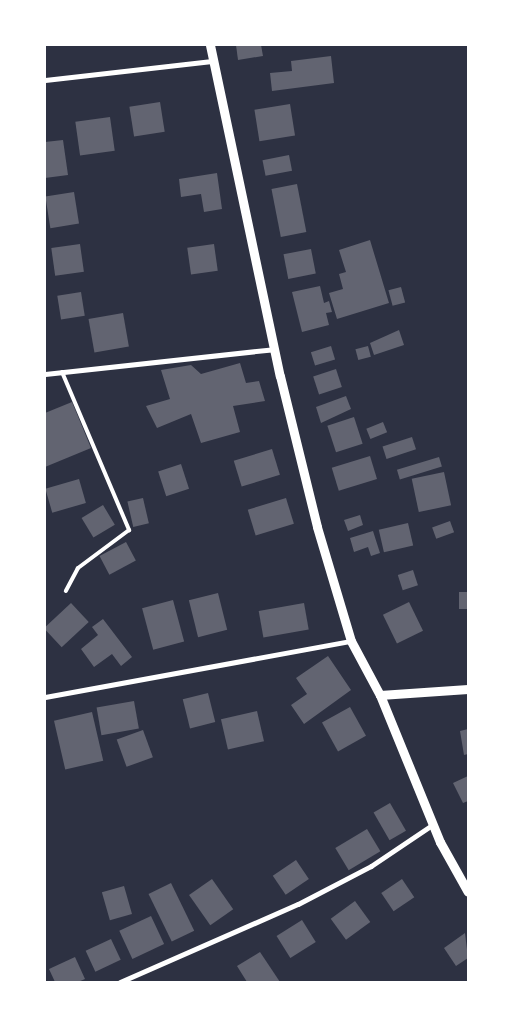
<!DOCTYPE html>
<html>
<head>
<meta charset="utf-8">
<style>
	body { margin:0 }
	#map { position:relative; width:513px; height:1027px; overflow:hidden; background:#2d3142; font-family:"Nunito Sans",sans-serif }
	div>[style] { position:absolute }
	.building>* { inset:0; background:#626471; transform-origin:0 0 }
	.service>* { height:4px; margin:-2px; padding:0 2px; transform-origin:2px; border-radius:2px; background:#fff }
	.minor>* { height:5px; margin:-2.5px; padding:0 2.5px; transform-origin:2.5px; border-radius:2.5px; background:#fff }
	.tertiary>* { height:9px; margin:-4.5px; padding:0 4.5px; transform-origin:4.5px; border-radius:4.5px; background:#fff }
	span { translate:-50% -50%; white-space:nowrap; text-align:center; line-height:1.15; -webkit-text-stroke:4px #fff; paint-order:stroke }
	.frame { position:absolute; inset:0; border:46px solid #fff; pointer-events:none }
</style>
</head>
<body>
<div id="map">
	<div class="building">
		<i style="clip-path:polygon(236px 45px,261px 45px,263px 56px,238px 60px)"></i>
		<i style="clip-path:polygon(331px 56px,334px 83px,272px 91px,270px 73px,292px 71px,291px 61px)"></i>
		<i style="left:160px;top:102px;width:30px;height:31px;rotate:81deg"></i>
		<i style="left:290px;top:104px;width:32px;height:36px;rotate:81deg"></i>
		<i style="left:110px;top:117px;width:34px;height:35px;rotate:82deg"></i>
		<i style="clip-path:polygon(63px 140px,68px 175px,45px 178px,45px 142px)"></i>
		<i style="left:289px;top:155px;width:16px;height:27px;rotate:79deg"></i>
		<i style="clip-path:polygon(217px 173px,222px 209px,204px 212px,201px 194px,181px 197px,179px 179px)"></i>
		<i style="left:297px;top:184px;width:49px;height:26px;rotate:79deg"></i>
		<i style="left:74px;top:192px;width:32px;height:29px;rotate:81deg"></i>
		<i style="clip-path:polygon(370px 240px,389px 303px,337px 319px,329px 293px,343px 289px,339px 274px,346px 272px,339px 250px)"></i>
		<i style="left:80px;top:244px;width:28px;height:29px;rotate:82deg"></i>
		<i style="left:214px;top:244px;width:27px;height:27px;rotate:82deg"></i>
		<i style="left:311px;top:249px;width:25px;height:28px;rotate:79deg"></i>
		<i style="clip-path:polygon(320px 286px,324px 303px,329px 301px,332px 312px,326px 313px,329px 325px,302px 332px,292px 292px)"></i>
		<i style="left:401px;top:287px;width:16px;height:13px;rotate:75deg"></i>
		<i style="left:81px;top:292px;width:24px;height:24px;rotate:81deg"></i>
		<i style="left:123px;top:313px;width:34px;height:35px;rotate:80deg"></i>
		<i style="clip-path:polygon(399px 330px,404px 345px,374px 355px,370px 343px)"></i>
		<i style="left:331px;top:346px;width:14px;height:21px;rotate:73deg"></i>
		<i style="left:368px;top:346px;width:11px;height:13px;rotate:75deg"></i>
		<i style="clip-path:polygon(240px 363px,246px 383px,259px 381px,265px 401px,233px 406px,240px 432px,201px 443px,191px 414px,157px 428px,146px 406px,170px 399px,161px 370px,191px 365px,201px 374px)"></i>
		<i style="left:336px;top:369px;width:19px;height:24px;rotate:72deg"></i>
		<i style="clip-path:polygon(346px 396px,351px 409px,321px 423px,316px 407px)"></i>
		<i style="clip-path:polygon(72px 402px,91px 448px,45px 467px,45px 413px)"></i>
		<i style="left:354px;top:417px;width:28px;height:28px;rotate:72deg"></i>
		<i style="left:383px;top:422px;width:11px;height:18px;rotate:68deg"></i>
		<i style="left:412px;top:437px;width:13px;height:31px;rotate:72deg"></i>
		<i style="left:272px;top:449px;width:27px;height:40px;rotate:73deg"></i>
		<i style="left:370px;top:456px;width:24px;height:40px;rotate:73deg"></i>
		<i style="left:439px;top:457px;width:10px;height:44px;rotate:73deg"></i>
		<i style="left:181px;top:464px;width:26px;height:24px;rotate:72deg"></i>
		<i style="left:444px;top:472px;width:34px;height:33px;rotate:78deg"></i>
		<i style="left:79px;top:479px;width:25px;height:35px;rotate:74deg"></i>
		<i style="left:143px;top:498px;width:26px;height:16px;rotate:77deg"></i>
		<i style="left:286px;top:498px;width:27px;height:40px;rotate:73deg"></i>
		<i style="left:103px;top:505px;width:23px;height:25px;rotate:59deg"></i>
		<i style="clip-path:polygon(360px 515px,363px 525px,348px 531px,344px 520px)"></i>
		<i style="left:450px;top:521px;width:12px;height:19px;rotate:70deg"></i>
		<i style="left:408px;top:523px;width:23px;height:30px;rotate:77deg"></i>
		<i style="clip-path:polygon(373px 531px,380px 553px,371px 556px,368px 547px,354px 552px,350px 538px)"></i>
		<i style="left:126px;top:542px;width:21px;height:30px;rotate:62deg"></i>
		<i style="left:413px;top:570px;width:16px;height:16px;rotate:72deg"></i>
		<i style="left:468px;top:592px;width:17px;height:9px;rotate:90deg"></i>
		<i style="left:218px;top:593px;width:38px;height:30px;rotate:76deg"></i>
		<i style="left:173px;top:600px;width:43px;height:32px;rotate:75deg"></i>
		<i style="left:409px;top:602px;width:32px;height:29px;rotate:64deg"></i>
		<i style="left:71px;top:603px;width:26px;height:37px;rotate:47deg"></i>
		<i style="left:304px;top:603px;width:27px;height:46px;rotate:80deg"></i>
		<i style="clip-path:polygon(103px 619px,132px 657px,121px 666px,112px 654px,94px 667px,81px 649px,98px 635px,92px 627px)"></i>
		<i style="clip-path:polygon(328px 656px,351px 690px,304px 724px,291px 705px,307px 694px,296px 678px)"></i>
		<i style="left:208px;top:693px;width:30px;height:26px;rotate:76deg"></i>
		<i style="left:134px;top:701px;width:28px;height:38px;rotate:80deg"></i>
		<i style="left:350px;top:707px;width:33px;height:32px;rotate:61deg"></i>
		<i style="left:257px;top:711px;width:31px;height:37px;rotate:77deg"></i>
		<i style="left:92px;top:712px;width:50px;height:39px;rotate:77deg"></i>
		<i style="clip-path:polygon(468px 729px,468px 754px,464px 755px,460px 731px)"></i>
		<i style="left:143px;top:730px;width:29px;height:28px;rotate:70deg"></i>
		<i style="clip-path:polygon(468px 776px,468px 801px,463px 803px,453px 783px)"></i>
		<i style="left:390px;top:803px;width:32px;height:19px;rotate:60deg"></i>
		<i style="left:367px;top:829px;width:26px;height:37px;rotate:59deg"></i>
		<i style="left:296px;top:860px;width:23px;height:28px;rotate:56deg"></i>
		<i style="left:212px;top:879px;width:37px;height:28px;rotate:55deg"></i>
		<i style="left:402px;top:879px;width:22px;height:25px;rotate:56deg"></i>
		<i style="left:171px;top:883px;width:53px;height:25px;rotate:64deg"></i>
		<i style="left:124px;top:886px;width:29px;height:23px;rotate:74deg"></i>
		<i style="left:355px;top:901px;width:26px;height:30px;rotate:54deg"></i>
		<i style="left:151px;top:916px;width:31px;height:35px;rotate:65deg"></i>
		<i style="left:302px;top:920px;width:26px;height:30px;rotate:58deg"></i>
		<i style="clip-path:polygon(465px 933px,468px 958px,456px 966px,444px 948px)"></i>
		<i style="left:111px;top:939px;width:23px;height:28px;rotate:65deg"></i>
		<i style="clip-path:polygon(260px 952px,280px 982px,247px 982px,237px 966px)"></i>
		<i style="clip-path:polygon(75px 957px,85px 979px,78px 982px,55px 982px,49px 969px)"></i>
	</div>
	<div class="service">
		<i style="left:62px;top:372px;width:172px;rotate:67deg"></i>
		<i style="left:129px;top:530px;width:64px;rotate:143.3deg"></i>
		<i style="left:78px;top:568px;width:26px;rotate:118deg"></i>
	</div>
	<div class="minor">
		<i style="left:45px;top:80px;width:168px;rotate:-6.5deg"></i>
		<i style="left:45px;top:374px;width:230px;rotate:-6.2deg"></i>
		<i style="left:45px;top:697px;width:311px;rotate:-10.4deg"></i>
		<i style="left:120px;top:982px;width:194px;rotate:-23.7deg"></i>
		<i style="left:298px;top:904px;width:82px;rotate:-27.5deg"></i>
		<i style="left:371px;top:866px;width:73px;rotate:-33.9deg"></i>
	</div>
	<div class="tertiary">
		<i style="left:210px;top:45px;width:338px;rotate:78.1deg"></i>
		<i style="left:280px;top:376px;width:155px;rotate:76.2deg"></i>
		<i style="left:317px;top:527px;width:119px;rotate:73.4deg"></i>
		<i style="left:351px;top:641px;width:61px;rotate:61.8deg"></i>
		<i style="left:380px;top:695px;width:159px;rotate:67.8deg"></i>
		<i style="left:440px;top:842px;width:57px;rotate:60.8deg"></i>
		<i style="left:380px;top:695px;width:88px;rotate:-3.9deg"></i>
	</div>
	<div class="frame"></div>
</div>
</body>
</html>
